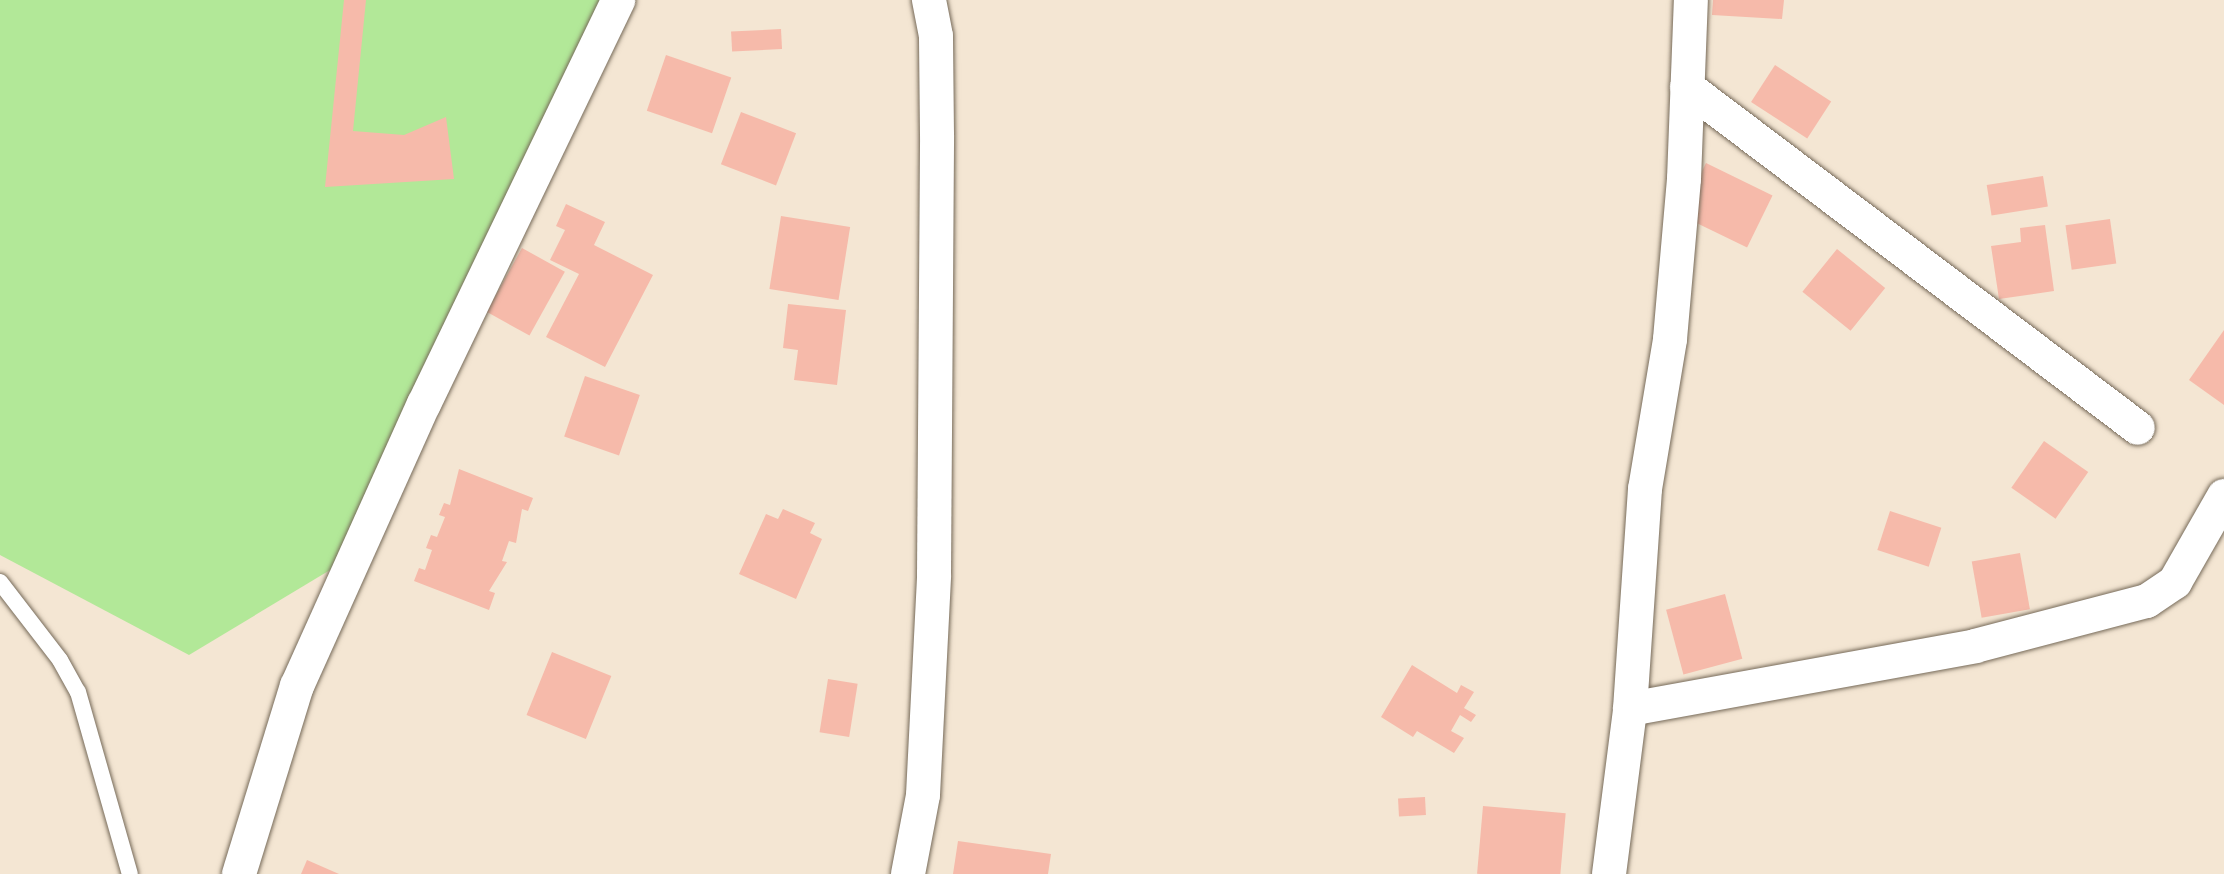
<!DOCTYPE html>
<html>
<head>
<meta charset="utf-8">
<style>
	body { margin:0 }
	#map { position:relative; width:2224px; height:874px; overflow:hidden; background:#f4e6d3; font-family:"Alegreya Sans",sans-serif }
	div>[style] { position:absolute }
	.green>* { inset:0; background:#b2e898 }
	.building>* { inset:0; background:#f6baaa; transform-origin:0 0 }
	.roads { filter:drop-shadow(0 0 2px #766a59) drop-shadow(0 0 2px #766a59) }
	.service>* { height:16px; margin:-8px; padding:0 8px; transform-origin:8px; border-radius:8px; background:#fff }
	.minor>* { height:34px; margin:-17px; padding:0 17px; transform-origin:17px; border-radius:17px; background:#fff }
	span { translate:-50% -50%; white-space:nowrap; text-align:center; line-height:1.15; -webkit-text-stroke:6px #fff; paint-order:stroke }
</style>
</head>
<body>
<div id="map">
	<div class="green">
		<i style="clip-path:polygon(0 0,602px 0,365px 549px,189px 655px,0 555px)"></i>
	</div>
	<div class="building">
		<i style="clip-path:polygon(344px 0,366px 0,353px 131px,404px 135px,446px 117px,454px 179px,325px 187px)"></i>
		<i style="clip-path:polygon(1713px 0,1784px 0,1782px 19px,1712px 15px)"></i>
		<i style="left:781px;top:29px;width:20px;height:50px;rotate:87deg"></i>
		<i style="left:666px;top:55px;width:69px;height:59px;rotate:19deg"></i>
		<i style="left:1775px;top:65px;width:67px;height:44px;rotate:33deg"></i>
		<i style="left:741px;top:112px;width:59px;height:56px;rotate:21deg"></i>
		<i style="left:1706px;top:163px;width:74px;height:58px;rotate:26deg"></i>
		<i style="left:2043px;top:176px;width:31px;height:57px;rotate:81deg"></i>
		<i style="clip-path:polygon(566px 204px,605px 222px,594px 245px,653px 275px,605px 367px,546px 337px,579px 274px,550px 260px,565px 230px,556px 226px)"></i>
		<i style="left:781px;top:216px;width:70px;height:74px;rotate:9deg"></i>
		<i style="left:2110px;top:219px;width:45px;height:45px;rotate:82deg"></i>
		<i style="clip-path:polygon(2045px 225px,2054px 291px,1999px 299px,1991px 246px,2021px 242px,2020px 228px)"></i>
		<i style="left:522px;top:248px;width:49px;height:73px;rotate:29deg"></i>
		<i style="left:1837px;top:249px;width:62px;height:55px;rotate:39deg"></i>
		<i style="clip-path:polygon(788px 304px,846px 310px,837px 385px,794px 380px,798px 350px,783px 348px)"></i>
		<i style="clip-path:polygon(2224px 330px,2224px 405px,2189px 380px)"></i>
		<i style="left:585px;top:376px;width:58px;height:64px;rotate:19deg"></i>
		<i style="left:2044px;top:441px;width:54px;height:57px;rotate:35deg"></i>
		<i style="clip-path:polygon(459px 469px,533px 498px,528px 511px,522px 509px,516px 543px,509px 541px,502px 561px,507px 562px,489px 591px,495px 593px,489px 610px,414px 581px,419px 568px,425px 570px,432px 550px,426px 548px,431px 535px,437px 537px,445px 517px,439px 515px,444px 503px,450px 505px)"></i>
		<i style="clip-path:polygon(783px 509px,815px 523px,810px 533px,822px 539px,796px 599px,739px 574px,766px 514px,778px 519px)"></i>
		<i style="left:1890px;top:511px;width:54px;height:41px;rotate:18deg"></i>
		<i style="left:2020px;top:553px;width:57px;height:49px;rotate:80deg"></i>
		<i style="left:1725px;top:594px;width:67px;height:61px;rotate:75deg"></i>
		<i style="left:552px;top:652px;width:64px;height:68px;rotate:22deg"></i>
		<i style="clip-path:polygon(1412px 665px,1457px 693px,1461px 685px,1474px 692px,1464px 708px,1476px 715px,1471px 722px,1460px 715px,1451px 731px,1464px 738px,1454px 753px,1417px 731px,1413px 737px,1381px 717px)"></i>
		<i style="left:828px;top:679px;width:30px;height:54px;rotate:9deg"></i>
		<i style="left:1425px;top:797px;width:18px;height:27px;rotate:87deg"></i>
		<i style="left:1483px;top:806px;width:83px;height:68px;rotate:5deg"></i>
		<i style="clip-path:polygon(958px 841px,1051px 854px,1048px 874px,953px 874px)"></i>
		<i style="clip-path:polygon(307px 860px,339px 874px,301px 874px)"></i>
	</div>
	<div class="roads">
		<div class="service">
			<i style="left:0;top:582px;width:98px;rotate:52.4deg"></i>
			<i style="left:60px;top:660px;width:37px;rotate:61deg"></i>
			<i style="left:78px;top:692px;width:189px;rotate:74.1deg"></i>
		</div>
		<div class="minor">
			<i style="left:1687px;top:87px;width:565px;rotate:37.09deg"></i>
			<i style="left:1630px;top:709px;width:351px;rotate:-10.3deg"></i>
			<i style="left:1975px;top:646px;width:178px;rotate:-14.7deg"></i>
			<i style="left:2147px;top:601px;width:34px;rotate:-34deg"></i>
			<i style="left:2175px;top:582px;width:99px;rotate:-60.3deg"></i>
			<i style="left:239px;top:874px;width:197px;rotate:-72.9deg"></i>
			<i style="left:297px;top:686px;width:309px;rotate:-65.8deg"></i>
			<i style="left:424px;top:404px;width:448px;rotate:-64.3deg"></i>
			<i style="left:908px;top:874px;width:80px;rotate:-79.2deg"></i>
			<i style="left:923px;top:795px;width:220px;rotate:-87.1deg"></i>
			<i style="left:934px;top:575px;width:440px;rotate:-89.6deg"></i>
			<i style="left:937px;top:135px;width:99px;rotate:-90.6deg"></i>
			<i style="left:936px;top:36px;width:37px;rotate:-101deg"></i>
			<i style="left:1609px;top:874px;width:166px;rotate:-82.7deg"></i>
			<i style="left:1630px;top:709px;width:221px;rotate:-86.1deg"></i>
			<i style="left:1645px;top:489px;width:152px;rotate:-80.5deg"></i>
			<i style="left:1670px;top:339px;width:161px;rotate:-85deg"></i>
			<i style="left:1684px;top:179px;width:179px;rotate:-87.8deg"></i>
		</div>
	</div>
</div>
</body>
</html>
